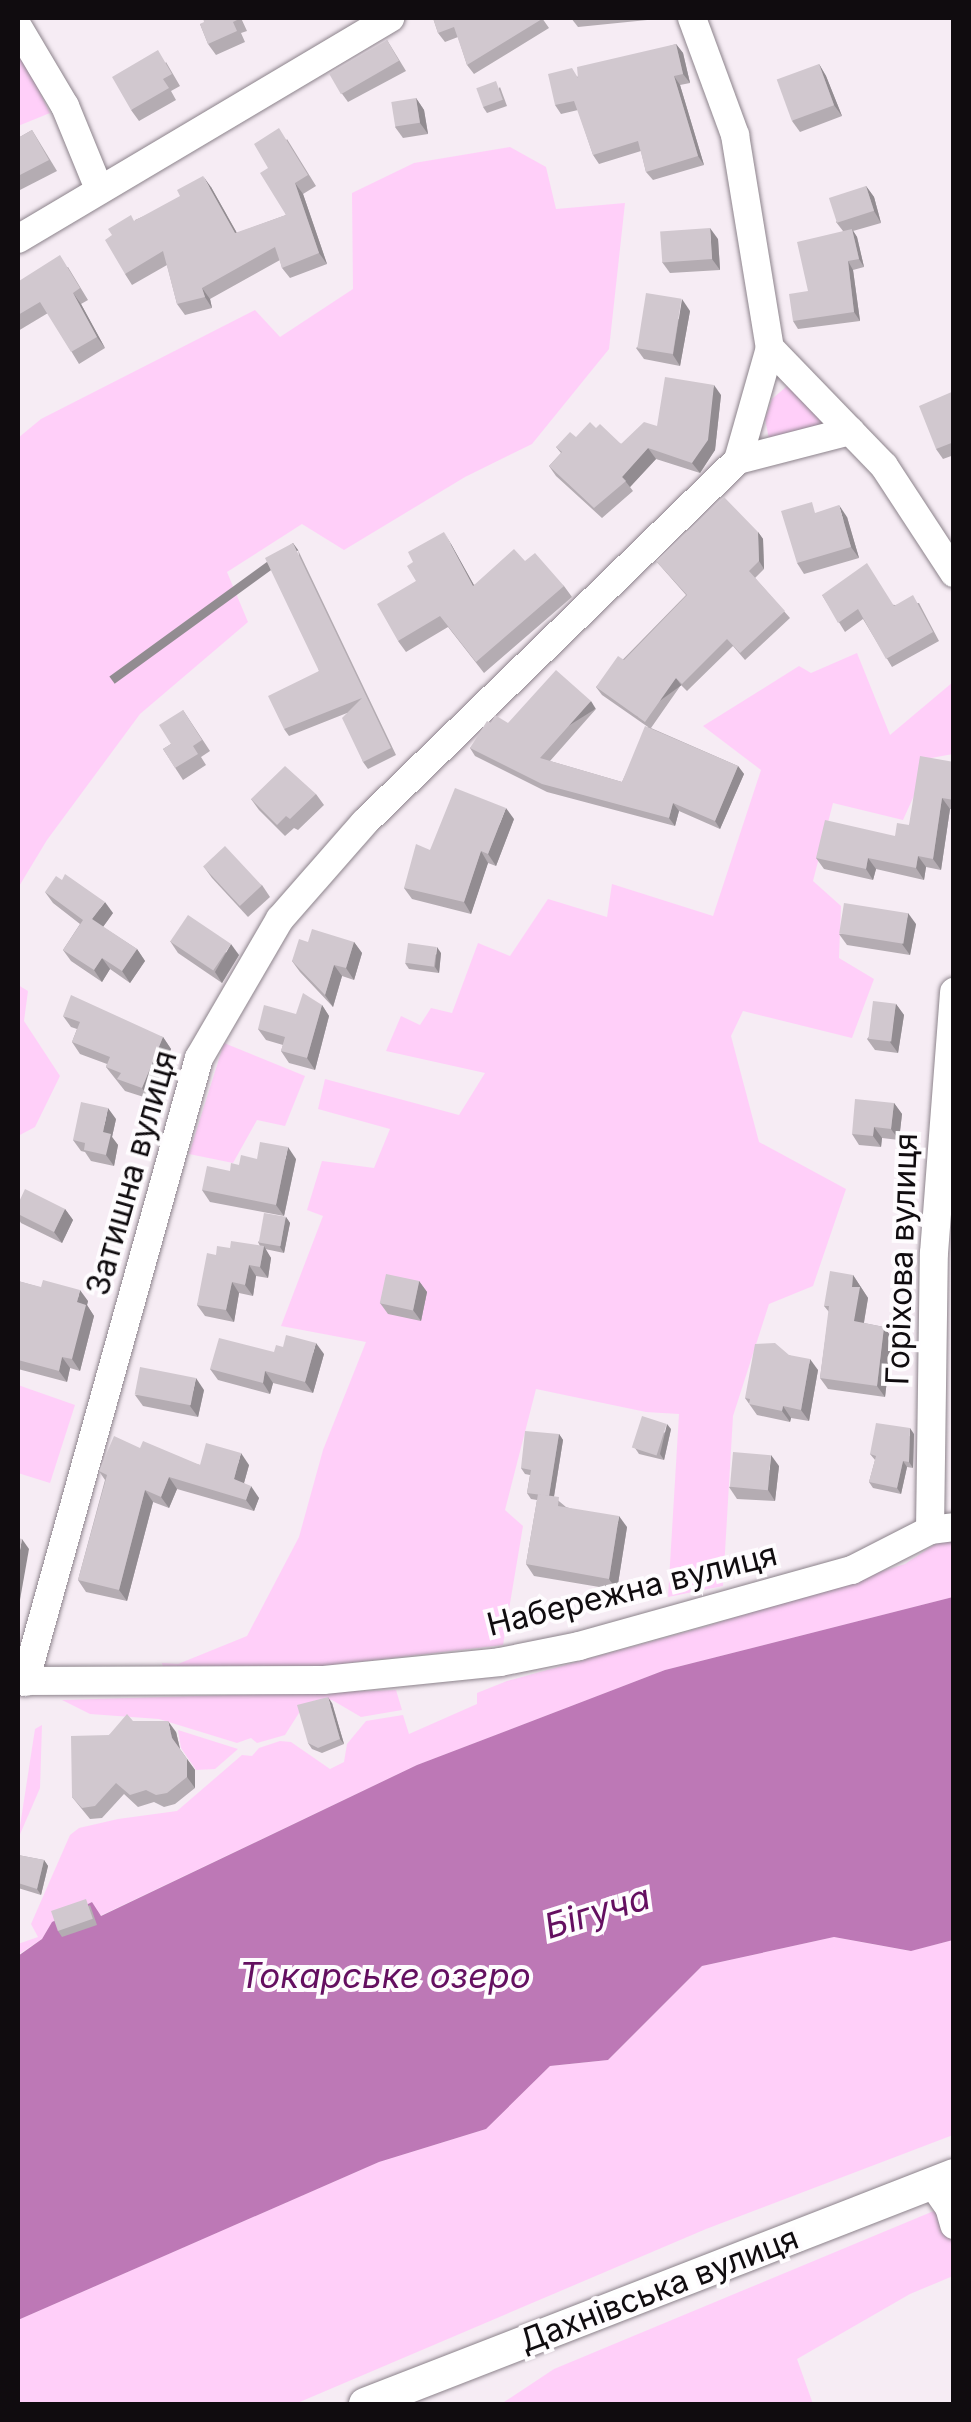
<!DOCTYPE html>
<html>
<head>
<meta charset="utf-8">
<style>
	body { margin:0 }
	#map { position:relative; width:971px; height:2422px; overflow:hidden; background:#f6ecf4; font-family:Inter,sans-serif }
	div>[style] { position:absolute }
	.green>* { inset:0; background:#ffcff9 }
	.water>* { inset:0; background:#bd78b6 }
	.roads { filter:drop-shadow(0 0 2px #8c838b) drop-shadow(0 0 2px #8c838b) }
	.minor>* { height:28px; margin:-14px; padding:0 14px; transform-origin:14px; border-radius:14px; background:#fff }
	.tertiary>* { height:32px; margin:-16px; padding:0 16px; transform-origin:16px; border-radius:16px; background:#fff }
	.wall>* { inset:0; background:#b4acb2 }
	.shaded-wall>* { inset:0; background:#928c91; transform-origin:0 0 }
	.building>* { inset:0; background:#d1c8cf; transform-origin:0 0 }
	span { translate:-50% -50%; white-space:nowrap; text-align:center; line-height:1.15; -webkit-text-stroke:8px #fefcfe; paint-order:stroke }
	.street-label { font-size:32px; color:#100c0f }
	.water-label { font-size:35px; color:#640f60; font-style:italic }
	.frame { position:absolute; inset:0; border:20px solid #100c0f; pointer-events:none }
</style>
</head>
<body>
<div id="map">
	<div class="green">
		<i style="clip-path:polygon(18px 48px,50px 113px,18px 126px)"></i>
		<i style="clip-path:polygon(510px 147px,546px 167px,556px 209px,625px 203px,609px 349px,532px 444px,465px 477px,344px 550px,302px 524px,227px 572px,248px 622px,140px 714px,47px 840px,18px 888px,18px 438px,41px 419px,255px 310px,280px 337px,353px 289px,352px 193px,414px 163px)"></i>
		<i style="clip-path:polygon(787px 386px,796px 387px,823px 416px,823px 426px,769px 439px,765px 419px,772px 399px)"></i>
		<i style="clip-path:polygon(857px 653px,890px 735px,953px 682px,953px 754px,931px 758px,903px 820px,833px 803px,813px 881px,841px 906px,839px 958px,874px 979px,852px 1038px,743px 1011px,731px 1036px,759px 1142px,846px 1189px,813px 1286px,769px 1304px,733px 1416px,723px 1586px,668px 1597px,679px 1414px,646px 1412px,536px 1389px,505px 1510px,523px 1526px,503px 1645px,281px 1671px,165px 1675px,162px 1663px,178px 1664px,247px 1636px,299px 1537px,323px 1450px,366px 1342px,281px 1326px,323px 1216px,307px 1210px,322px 1161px,374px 1168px,390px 1129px,318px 1109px,325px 1079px,459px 1115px,485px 1073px,386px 1051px,401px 1016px,420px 1025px,431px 1008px,452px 1013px,478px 943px,510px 956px,548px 899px,607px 917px,612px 884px,713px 916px,761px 770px,703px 726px,799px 666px,811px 673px)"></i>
		<i style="clip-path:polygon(18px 985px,28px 991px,24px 1021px,60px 1076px,35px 1127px,18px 1136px)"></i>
		<i style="clip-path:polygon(224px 1043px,305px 1076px,285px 1126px,257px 1120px,233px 1163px,189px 1154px)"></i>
		<i style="clip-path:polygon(18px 1385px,75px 1405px,50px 1483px,18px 1473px)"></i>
		<i style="clip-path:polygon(953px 1540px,953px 1597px,665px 1670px,417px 1765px,100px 1916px,92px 1902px,52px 1922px,42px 1939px,18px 1955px,18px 1944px,38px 1937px,31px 1924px,70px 1835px,79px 1828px,118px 1819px,177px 1811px,242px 1755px,252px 1756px,259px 1748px,280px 1741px,291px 1742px,330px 1769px,344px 1762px,347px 1744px,366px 1721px,403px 1715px,409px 1734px,477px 1704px,477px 1693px,507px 1681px,704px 1627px,905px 1564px,940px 1541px)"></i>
		<i style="clip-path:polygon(396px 1690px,402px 1710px,361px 1717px,332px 1700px,316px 1700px,304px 1705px,285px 1735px,257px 1743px,251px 1738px,237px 1743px,159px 1719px,90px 1714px,62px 1700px)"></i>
		<i style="clip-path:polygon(42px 1725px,40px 1788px,18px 1839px,35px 1729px)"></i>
		<i style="clip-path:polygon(178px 1730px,238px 1749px,215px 1769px,196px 1770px,181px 1748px)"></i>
		<i style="clip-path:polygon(834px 1937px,910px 1951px,953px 1940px,953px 2135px,706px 2229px,295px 2404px,18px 2404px,18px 2320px,379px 2162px,486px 2129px,550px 2066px,608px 2060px,702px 1966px)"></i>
		<i style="clip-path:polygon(953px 2203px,953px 2276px,910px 2294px,797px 2359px,813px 2404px,501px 2404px,554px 2369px)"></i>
	</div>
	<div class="water">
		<i style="clip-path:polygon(953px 1597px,953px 1940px,911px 1951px,834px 1937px,702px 1966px,608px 2060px,550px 2066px,486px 2129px,379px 2162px,18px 2320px,18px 1956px,42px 1939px,52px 1922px,92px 1902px,101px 1916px,417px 1765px,665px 1670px)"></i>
	</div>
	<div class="roads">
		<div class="minor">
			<i style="left:692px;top:18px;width:125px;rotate:69.8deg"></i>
			<i style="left:735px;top:135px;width:216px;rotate:80.7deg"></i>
			<i style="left:770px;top:348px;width:164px;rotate:46deg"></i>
			<i style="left:884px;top:466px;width:128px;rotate:56.8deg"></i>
			<i style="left:18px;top:27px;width:92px;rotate:59.3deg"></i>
			<i style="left:65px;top:106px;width:90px;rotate:67.7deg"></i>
			<i style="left:18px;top:239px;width:433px;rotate:-30.7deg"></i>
			<i style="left:738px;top:460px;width:116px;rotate:-14.5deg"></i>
			<i style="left:930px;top:1530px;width:277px;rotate:-89.2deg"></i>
			<i style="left:934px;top:1253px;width:262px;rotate:-85.6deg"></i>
			<i style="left:18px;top:1681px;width:306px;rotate:-0.2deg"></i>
			<i style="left:324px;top:1680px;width:177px;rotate:-5.8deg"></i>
			<i style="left:500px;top:1662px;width:81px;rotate:-11.4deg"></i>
			<i style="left:579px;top:1646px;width:283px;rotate:-15.6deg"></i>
			<i style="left:852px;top:1570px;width:88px;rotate:-27.1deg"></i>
			<i style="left:930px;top:1530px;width:24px;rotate:-7deg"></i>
			<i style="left:25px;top:1682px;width:648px;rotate:-74.42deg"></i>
			<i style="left:199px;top:1058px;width:161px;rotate:-59.8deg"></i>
			<i style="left:280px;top:919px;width:128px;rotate:-48.8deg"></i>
			<i style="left:364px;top:823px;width:521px;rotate:-44.14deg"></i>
			<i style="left:738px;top:460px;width:116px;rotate:-74.1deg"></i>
			<i style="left:932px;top:2183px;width:29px;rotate:55deg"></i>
			<i style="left:949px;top:2207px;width:19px;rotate:74deg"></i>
		</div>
		<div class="tertiary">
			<i style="left:365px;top:2404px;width:632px;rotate:-21.25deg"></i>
		</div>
	</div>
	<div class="wall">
		<i style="clip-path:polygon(241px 18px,247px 31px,241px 33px,245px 42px,216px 55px,208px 44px,200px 24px)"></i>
		<i style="clip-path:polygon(433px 18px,542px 18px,549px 28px,474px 74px,467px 65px,458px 37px,445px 42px,438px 33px)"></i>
		<i style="clip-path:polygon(571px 18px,667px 18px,578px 27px)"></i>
		<i style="clip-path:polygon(387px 40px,406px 71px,348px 102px,340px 91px)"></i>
		<i style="clip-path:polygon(676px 44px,683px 53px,690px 83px,680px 85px,704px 165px,653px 180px,646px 172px,641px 151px,599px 164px,593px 155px,578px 110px,561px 114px,555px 105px,578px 76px)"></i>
		<i style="clip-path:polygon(166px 62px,180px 86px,171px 91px,176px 100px,139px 121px,131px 110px)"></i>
		<i style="clip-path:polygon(819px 64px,826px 76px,842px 116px,800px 132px,792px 121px)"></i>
		<i style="clip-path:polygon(500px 87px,507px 106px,487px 113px,483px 107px)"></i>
		<i style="clip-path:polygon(416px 98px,424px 110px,428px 134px,403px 138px,395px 127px)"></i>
		<i style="clip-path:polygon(32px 130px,57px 171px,18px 191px,18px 138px)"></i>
		<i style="clip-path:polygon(287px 139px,316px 186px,303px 194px,327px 264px,290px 278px,282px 268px,280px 260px,210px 299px,212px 308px,185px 315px,177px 304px,167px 265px,132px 285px,125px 274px,135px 220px,211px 187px,237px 233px,286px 215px,268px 168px)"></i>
		<i style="clip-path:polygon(866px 186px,874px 197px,881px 223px,853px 231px,857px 237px,864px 267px,853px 270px,860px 321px,798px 329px,793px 321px,843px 231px,836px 222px)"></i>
		<i style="clip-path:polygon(718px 239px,720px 270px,670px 273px,662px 262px)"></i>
		<i style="clip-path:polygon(68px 267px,88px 300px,81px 304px,105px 348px,79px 364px,48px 313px,18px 331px,18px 277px,20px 281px)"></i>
		<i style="clip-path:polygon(690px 311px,680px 366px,644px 359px,636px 348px)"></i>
		<i style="clip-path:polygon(954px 391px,954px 455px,943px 459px,936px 449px)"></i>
		<i style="clip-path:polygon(721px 395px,715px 450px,700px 473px,656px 459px,630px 487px,633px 491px,602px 518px,556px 476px,549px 466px,561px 453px,556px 447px,596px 428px,621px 444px)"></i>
		<i style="clip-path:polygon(847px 517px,859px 558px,804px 574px,797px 563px)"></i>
		<i style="clip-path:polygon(758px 532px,763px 539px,764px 569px,755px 578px,790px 618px,745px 660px,733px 646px,687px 691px,681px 685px,651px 728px,738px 766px,744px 774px,720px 829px,679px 811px,675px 826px,547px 792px,475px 756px,470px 748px,491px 723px,508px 723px,596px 709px,550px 761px,622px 782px,648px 727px,602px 695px,596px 687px,686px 595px,656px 561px)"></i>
		<i style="clip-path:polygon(451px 544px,474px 585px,525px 561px,564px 586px,572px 597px,484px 673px,448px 627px,406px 652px,398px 641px,416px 581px)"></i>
		<i style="clip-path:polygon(298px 550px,396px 755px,368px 769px,363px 762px,347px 713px,289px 736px,284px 729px,319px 671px)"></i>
		<i style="clip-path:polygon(822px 595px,895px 605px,919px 603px,939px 641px,892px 667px,863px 619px,845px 632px)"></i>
		<i style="clip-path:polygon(183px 710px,210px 751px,201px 757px,206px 765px,183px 780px,163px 749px,171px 744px)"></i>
		<i style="clip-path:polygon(954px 762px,954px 810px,950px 809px,941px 870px,926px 867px,924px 880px,876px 869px,873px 880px,824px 869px,816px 858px,895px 836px,909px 825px)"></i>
		<i style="clip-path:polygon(316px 794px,324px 805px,298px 830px,294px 828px,285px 836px,259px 810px,251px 799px)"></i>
		<i style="clip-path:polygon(514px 819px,496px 866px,488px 863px,471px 914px,412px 899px,404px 888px,430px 850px)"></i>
		<i style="clip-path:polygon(204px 867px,262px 885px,270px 897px,248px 917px,212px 878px)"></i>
		<i style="clip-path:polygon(45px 892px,113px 913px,103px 927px,137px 949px,145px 961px,130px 983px,110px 969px,102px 982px,71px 961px,63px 950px,80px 924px,53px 903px)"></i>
		<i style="clip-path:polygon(916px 924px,910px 955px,847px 945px,839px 934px)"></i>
		<i style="clip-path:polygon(170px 941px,239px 955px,222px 983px,178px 953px)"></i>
		<i style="clip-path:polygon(308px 942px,354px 942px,362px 953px,354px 980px,342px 976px,333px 1007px,300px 972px,292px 961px)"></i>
		<i style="clip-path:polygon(441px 953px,439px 973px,409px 969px,405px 963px)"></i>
		<i style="clip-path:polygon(896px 1004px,904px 1015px,898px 1053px,875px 1050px,867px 1039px)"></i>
		<i style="clip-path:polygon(322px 1005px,329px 1016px,315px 1070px,289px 1063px,281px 1051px,283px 1045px,266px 1040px,258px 1029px)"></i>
		<i style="clip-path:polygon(63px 1016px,163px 1037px,171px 1049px,150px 1099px,125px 1091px,106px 1067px,107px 1064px,80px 1054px,72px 1042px,77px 1029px,71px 1027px)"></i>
		<i style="clip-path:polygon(894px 1103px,902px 1114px,899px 1140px,882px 1138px,881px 1147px,859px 1145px,852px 1134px)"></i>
		<i style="clip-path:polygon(116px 1119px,112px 1137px,118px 1145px,114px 1166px,91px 1161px,85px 1152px,81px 1151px,73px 1140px)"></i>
		<i style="clip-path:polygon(257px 1159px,296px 1159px,284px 1216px,210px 1202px,202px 1190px,230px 1171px)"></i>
		<i style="clip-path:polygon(18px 1204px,65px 1209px,73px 1220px,62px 1243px,21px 1223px,18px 1218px)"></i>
		<i style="clip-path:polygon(286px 1217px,290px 1223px,284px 1253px,265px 1249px,271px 1258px,268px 1278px,256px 1276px,253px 1296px,239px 1293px,234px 1322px,205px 1316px,197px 1305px,216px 1255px,230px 1248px,260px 1246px,258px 1242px)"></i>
		<i style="clip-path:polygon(853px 1275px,868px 1298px,864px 1323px,884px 1327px,892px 1338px,885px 1397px,828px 1389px,820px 1378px,829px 1312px,824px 1306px)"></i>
		<i style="clip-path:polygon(18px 1281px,88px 1301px,87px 1305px,94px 1316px,80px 1371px,70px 1368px,67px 1382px,18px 1369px)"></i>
		<i style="clip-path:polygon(419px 1281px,427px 1292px,421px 1321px,388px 1314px,380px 1303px)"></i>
		<i style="clip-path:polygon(274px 1352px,324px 1354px,313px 1393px,273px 1383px,270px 1394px,218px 1380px,210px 1369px)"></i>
		<i style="clip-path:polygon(789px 1355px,818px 1370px,809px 1421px,791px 1418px,790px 1422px,757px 1415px,745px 1398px)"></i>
		<i style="clip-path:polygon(204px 1390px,198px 1417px,143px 1406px,135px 1395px)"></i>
		<i style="clip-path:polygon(671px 1429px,664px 1460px,639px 1454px,635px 1448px)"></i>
		<i style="clip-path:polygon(559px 1434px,563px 1440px,554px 1497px,566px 1507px,627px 1527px,617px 1590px,534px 1576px,526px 1564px,537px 1500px,531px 1499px,527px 1493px,530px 1475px,525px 1474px,521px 1468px)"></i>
		<i style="clip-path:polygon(914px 1434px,913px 1468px,907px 1467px,901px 1494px,873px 1488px,869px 1482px,875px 1460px,870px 1454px)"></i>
		<i style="clip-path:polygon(140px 1448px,200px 1465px,249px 1465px,244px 1483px,259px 1498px,254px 1511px,177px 1489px,169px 1508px,153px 1502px,127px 1601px,86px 1592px,78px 1580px,105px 1480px,99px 1471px)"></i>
		<i style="clip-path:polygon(779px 1466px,775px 1501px,737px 1499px,729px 1487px)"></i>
		<i style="clip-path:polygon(332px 1703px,344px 1744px,322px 1753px,312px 1749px,308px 1743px)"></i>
		<i style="clip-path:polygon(133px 1721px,176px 1732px,180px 1749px,195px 1770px,195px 1788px,175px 1804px,164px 1807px,154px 1802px,138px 1807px,124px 1794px,102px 1818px,90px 1819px,72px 1797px,109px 1735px)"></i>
		<i style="clip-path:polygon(18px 1855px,44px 1860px,48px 1866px,41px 1895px,18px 1888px)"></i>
		<i style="clip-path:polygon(90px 1905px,97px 1925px,62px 1937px,58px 1931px)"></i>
	</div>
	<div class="shaded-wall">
		<i style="clip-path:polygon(676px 44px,683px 53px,690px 83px,683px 74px)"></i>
		<i style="clip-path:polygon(819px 64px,826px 76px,842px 116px,834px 105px)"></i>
		<i style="clip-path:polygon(674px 76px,680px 85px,704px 165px,698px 156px)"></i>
		<i style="clip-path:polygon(416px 98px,424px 110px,428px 134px,420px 123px)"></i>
		<i style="clip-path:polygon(203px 176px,211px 187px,243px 244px,235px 233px)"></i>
		<i style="clip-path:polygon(295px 183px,303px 194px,327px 264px,319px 253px)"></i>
		<i style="clip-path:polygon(866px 186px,874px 197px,881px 223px,874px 211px)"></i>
		<i style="clip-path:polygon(710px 228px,718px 239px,720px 270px,712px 259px)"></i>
		<i style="clip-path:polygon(852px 229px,857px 237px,864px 267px,859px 259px)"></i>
		<i style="clip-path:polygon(848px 261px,853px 270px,860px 321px,854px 312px)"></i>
		<i style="clip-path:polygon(202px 288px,210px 299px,212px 308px,205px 297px)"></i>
		<i style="clip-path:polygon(73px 293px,81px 304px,105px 348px,97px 337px)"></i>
		<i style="clip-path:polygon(682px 299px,690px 311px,680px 366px,673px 355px)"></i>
		<i style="clip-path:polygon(714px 385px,721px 395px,715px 450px,700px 473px,692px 463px)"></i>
		<i style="clip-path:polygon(648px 448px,656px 459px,630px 487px,622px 477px)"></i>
		<i style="clip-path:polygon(839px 505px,847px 517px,859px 558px,851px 547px)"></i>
		<i style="clip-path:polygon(444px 532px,451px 544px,481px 598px,473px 586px)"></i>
		<i style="clip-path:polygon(758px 532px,763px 539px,764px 569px,759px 561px)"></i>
		<i style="left:293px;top:543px;width:9px;height:227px;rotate:54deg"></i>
		<i style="left:676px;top:678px;width:9px;height:54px;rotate:54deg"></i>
		<i style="left:591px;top:701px;width:9px;height:76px;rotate:58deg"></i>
		<i style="clip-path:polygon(738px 766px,744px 774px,720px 829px,715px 821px)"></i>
		<i style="clip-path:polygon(942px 798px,950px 809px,941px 870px,933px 859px)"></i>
		<i style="clip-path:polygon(673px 803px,679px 811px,675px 826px,669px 818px)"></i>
		<i style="clip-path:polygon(506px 808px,514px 819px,496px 866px,488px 854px)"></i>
		<i style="clip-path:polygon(481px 851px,488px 863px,471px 914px,464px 902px)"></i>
		<i style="clip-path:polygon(918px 856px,926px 867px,924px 880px,916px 868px)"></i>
		<i style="clip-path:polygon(868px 858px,876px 869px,873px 880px,866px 869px)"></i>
		<i style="clip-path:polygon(105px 902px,113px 913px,100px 931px,92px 919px)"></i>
		<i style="clip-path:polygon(908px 913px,916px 924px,910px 955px,902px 944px)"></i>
		<i style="clip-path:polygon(354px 942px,362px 953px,354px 980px,346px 968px)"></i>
		<i style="clip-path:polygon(231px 944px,239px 955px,222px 983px,215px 972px)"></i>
		<i style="clip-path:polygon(437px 947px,441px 953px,439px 973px,435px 967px)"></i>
		<i style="clip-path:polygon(137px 949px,145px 961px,130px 983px,122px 971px)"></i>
		<i style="clip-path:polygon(102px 958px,110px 969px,102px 982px,94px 970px)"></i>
		<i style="clip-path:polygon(334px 965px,342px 976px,333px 1007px,325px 995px)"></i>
		<i style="clip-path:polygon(896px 1004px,904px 1015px,898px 1053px,890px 1042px)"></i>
		<i style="clip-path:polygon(322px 1005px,329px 1016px,315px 1070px,307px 1058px)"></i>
		<i style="clip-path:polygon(163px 1037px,171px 1049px,150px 1099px,142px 1088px)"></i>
		<i style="clip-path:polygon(894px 1103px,902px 1114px,899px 1140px,891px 1129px)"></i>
		<i style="clip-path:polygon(108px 1108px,116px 1119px,112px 1137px,118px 1145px,114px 1166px,106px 1155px,103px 1132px)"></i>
		<i style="clip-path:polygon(874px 1127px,882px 1138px,881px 1147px,873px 1136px)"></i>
		<i style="clip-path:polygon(288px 1147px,296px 1159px,284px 1216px,276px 1205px)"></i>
		<i style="clip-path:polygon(65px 1209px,73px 1220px,62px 1243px,54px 1232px)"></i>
		<i style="clip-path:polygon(286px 1217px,290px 1223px,284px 1253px,280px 1247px)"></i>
		<i style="clip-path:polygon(264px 1246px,271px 1258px,268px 1278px,260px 1267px)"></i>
		<i style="clip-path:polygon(249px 1265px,256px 1276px,253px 1296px,245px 1285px)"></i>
		<i style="clip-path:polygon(853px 1275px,868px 1298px,862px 1333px,854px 1321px,852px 1287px)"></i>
		<i style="clip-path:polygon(419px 1281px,427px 1292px,421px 1321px,413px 1310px)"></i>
		<i style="clip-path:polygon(232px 1282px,239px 1293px,234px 1322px,226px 1310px)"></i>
		<i style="clip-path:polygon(80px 1290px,88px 1301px,87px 1305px,94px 1316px,80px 1371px,72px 1359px,77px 1302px)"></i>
		<i style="clip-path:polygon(884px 1327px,892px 1338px,885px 1397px,877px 1386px)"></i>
		<i style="clip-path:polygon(316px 1343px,324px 1354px,313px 1393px,305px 1382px)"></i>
		<i style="clip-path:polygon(62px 1357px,70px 1368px,67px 1382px,59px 1371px)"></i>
		<i style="clip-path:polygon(810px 1359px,818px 1370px,809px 1421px,801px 1410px)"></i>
		<i style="clip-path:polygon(265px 1371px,273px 1383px,270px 1394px,263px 1383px)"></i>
		<i style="clip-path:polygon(196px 1378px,204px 1390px,198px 1417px,190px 1406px)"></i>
		<i style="clip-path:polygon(783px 1406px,791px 1418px,790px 1422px,782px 1411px)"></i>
		<i style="clip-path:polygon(667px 1424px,671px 1429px,664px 1460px,660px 1454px)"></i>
		<i style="clip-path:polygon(910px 1428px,914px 1434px,913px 1468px,909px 1462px)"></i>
		<i style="clip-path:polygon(559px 1434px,563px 1440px,553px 1502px,549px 1496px)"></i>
		<i style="clip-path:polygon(241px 1453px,249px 1465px,242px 1490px,234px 1479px)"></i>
		<i style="clip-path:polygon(771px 1455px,779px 1466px,775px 1501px,768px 1490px)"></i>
		<i style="clip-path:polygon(903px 1461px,907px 1467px,901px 1494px,897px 1488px)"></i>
		<i style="clip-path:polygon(169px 1477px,177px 1489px,169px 1508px,161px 1497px)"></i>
		<i style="clip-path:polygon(251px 1486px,259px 1498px,254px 1511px,246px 1500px)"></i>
		<i style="clip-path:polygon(145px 1490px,153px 1502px,127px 1601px,119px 1590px)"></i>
		<i style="clip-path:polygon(619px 1516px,627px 1527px,617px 1590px,609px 1579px)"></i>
		<i style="clip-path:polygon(22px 1539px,29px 1549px,18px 1611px,18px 1561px)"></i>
		<i style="clip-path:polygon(328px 1697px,332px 1703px,344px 1744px,340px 1739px)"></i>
		<i style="clip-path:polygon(168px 1721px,176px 1732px,180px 1749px,172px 1738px)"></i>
		<i style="clip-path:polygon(187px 1759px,195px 1770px,195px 1788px,187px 1777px)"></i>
		<i style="clip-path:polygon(44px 1860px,48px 1866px,41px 1895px,37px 1889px)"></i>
	</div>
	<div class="building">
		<i style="clip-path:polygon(203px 18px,238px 18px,239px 19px,233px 22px,237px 31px,208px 44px,200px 24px,204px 22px)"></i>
		<i style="clip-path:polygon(433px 18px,541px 18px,542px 19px,467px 65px,454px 27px,438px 33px)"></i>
		<i style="left:387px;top:40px;width:24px;height:67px;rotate:60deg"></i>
		<i style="clip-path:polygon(676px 44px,683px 74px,674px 76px,698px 156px,646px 172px,638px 141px,593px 155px,574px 101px,555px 105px,548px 74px,572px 68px,578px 78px,577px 67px)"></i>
		<i style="clip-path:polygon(158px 50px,172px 74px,163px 79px,169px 88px,131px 110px,112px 77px)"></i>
		<i style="left:819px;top:64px;width:44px;height:45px;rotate:70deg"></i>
		<i style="left:496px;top:81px;width:20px;height:21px;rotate:70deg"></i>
		<i style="left:416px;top:98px;width:25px;height:25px;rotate:81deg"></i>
		<i style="clip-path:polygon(279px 128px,308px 175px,295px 183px,319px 253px,282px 268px,275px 247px,202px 288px,205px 297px,177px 304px,163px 251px,125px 274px,105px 240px,112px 235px,108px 229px,131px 215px,134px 221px,180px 196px,177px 190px,203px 176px,235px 233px,286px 215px,260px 173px,268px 168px,254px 144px)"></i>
		<i style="clip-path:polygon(32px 130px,49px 160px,18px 176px,18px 138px)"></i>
		<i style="left:866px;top:186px;width:26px;height:39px;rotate:72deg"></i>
		<i style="left:710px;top:228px;width:31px;height:50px;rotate:86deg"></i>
		<i style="clip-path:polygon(852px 229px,859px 259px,848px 261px,854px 312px,793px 321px,789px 294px,808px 291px,797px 242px)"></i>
		<i style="clip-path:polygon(60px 255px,80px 288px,73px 293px,97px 337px,71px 352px,40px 302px,18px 315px,18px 279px,19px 281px)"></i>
		<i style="left:646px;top:293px;width:36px;height:56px;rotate:9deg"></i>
		<i style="clip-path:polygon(665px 377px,714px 385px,708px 440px,692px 463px,648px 448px,622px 477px,626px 481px,594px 508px,549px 466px,562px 452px,556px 447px,570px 432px,576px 437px,590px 422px,596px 428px,600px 424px,621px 444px,644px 422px,657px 426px)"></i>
		<i style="clip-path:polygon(954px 391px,954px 442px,936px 449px,919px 406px)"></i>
		<i style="clip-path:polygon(724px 497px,758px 532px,759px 561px,749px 571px,785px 611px,740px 653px,727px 639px,682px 684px,676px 678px,645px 722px,596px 687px,618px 656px,624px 660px,687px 595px,656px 561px)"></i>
		<i style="clip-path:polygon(812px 502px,815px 513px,839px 505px,851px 547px,797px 563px,781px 511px)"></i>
		<i style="clip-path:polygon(444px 532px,473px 586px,514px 549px,525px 561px,535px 553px,564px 586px,476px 662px,440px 616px,398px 641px,377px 604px,416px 581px,407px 566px,413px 562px,408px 552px)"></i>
		<i style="clip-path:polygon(293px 543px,391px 748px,363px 762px,342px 718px,362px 698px,284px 729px,268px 696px,319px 671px,265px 558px)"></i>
		<i style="clip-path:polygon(867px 563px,894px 606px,913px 595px,933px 632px,886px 659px,858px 609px,838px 623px,822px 595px)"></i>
		<i style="clip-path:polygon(556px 670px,591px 701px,540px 758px,622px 782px,645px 726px,738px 766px,715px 821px,673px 803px,669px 818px,542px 784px,470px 748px,487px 721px,491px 723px,495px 715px,508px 723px)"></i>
		<i style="clip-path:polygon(183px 710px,202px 740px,193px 746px,198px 754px,175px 768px,163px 749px,171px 744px,159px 725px)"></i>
		<i style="clip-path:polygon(920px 756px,954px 762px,954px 800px,942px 798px,933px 859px,918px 856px,916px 868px,868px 858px,866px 869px,816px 858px,825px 820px,895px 836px,897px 823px,909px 825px)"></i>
		<i style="clip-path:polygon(285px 766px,316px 794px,290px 819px,286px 816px,277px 825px,251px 799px)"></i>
		<i style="clip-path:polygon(455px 788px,506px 808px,488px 854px,481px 851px,464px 902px,404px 888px,416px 844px,430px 850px)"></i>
		<i style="left:225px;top:846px;width:54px;height:30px;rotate:47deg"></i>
		<i style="clip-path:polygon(65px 874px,105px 902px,92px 919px,137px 949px,122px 971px,102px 958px,94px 970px,63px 950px,83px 920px,45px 892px,56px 876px,62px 880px)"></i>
		<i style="left:844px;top:903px;width:65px;height:31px;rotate:9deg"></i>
		<i style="left:188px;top:915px;width:52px;height:32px;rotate:34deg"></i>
		<i style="clip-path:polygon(312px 929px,354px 942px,346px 968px,334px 965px,325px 995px,292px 961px,299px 939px,308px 942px)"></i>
		<i style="left:408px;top:943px;width:29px;height:20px;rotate:8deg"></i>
		<i style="clip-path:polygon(303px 993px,322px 1005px,307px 1058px,281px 1051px,285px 1037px,258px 1029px,264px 1005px,296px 1014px)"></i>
		<i style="clip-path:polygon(71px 995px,163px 1037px,142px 1088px,117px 1079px,121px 1073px,106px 1067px,110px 1057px,72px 1042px,80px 1022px,63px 1016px)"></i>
		<i style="left:873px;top:1001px;width:23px;height:38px;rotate:7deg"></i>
		<i style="clip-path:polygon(855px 1099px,894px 1103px,891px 1129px,874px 1127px,873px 1136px,852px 1134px)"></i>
		<i style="clip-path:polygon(81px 1102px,108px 1108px,103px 1132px,111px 1134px,106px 1155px,84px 1150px,85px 1143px,73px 1140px)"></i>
		<i style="clip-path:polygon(260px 1142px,288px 1147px,276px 1205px,202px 1190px,207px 1166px,230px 1171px,231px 1163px,239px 1165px,241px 1155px,257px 1159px)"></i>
		<i style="clip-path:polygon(25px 1189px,65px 1209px,54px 1232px,18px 1214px,18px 1204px)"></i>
		<i style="left:264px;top:1213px;width:22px;height:30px;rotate:10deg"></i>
		<i style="clip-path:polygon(231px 1241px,264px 1246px,260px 1267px,249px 1265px,245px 1285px,232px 1282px,226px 1310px,197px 1305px,207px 1253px,216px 1255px,217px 1246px,230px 1248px)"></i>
		<i style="clip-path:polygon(830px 1271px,853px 1275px,852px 1287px,860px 1287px,854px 1321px,884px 1327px,877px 1386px,820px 1378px,829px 1306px,824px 1306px)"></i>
		<i style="left:386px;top:1274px;width:34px;height:30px;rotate:12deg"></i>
		<i style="clip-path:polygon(43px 1280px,80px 1290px,77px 1302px,86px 1305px,72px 1359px,62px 1357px,59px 1371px,18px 1360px,18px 1281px,41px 1287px)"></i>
		<i style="clip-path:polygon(286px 1335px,316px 1343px,305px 1382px,265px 1371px,263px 1383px,210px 1369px,219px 1338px,274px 1352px,276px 1345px,283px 1347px)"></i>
		<i style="clip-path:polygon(775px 1343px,789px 1355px,810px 1359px,801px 1410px,783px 1406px,782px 1411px,749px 1404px,750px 1399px,745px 1398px,755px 1344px)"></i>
		<i style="left:140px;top:1367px;width:57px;height:28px;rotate:11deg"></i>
		<i style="left:642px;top:1416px;width:26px;height:33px;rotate:18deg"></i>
		<i style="clip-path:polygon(876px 1423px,910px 1428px,909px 1462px,903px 1461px,897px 1488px,869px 1482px,876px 1456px,870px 1454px)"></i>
		<i style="clip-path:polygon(525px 1431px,559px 1434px,549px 1496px,527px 1493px,531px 1470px,521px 1468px)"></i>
		<i style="clip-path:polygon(114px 1436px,140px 1448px,143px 1441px,200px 1465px,206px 1443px,241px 1453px,234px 1479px,251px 1486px,246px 1500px,169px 1477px,161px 1497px,145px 1490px,119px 1590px,78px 1580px,107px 1475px,99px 1471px)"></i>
		<i style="left:733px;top:1452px;width:38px;height:35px;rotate:5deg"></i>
		<i style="clip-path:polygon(538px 1494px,559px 1497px,558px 1506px,619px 1516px,609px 1579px,526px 1564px)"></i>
		<i style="clip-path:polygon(18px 1538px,22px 1539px,18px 1561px)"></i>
		<i style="clip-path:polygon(328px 1697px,340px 1739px,318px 1748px,308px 1743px,297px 1705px)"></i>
		<i style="clip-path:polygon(127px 1714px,133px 1721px,168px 1721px,172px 1738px,187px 1759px,187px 1777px,167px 1793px,156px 1795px,146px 1790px,130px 1795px,116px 1783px,95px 1806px,82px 1808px,72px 1797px,71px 1736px,109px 1735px)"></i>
		<i style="clip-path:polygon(18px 1855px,44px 1860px,37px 1889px,18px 1883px)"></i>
		<i style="left:86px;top:1899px;width:21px;height:37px;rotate:71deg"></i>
	</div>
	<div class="street-label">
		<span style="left:132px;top:1173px;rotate:-74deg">Затишна вулиця</span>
		<span style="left:902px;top:1259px;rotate:-88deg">Горіхова вулиця</span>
		<span style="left:632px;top:1590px;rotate:-14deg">Набережна вулиця</span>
		<span style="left:659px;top:2290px;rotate:-21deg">Дахнівська вулиця</span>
	</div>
	<div class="water-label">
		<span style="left:597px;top:1911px;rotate:-17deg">Бігуча</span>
		<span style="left:385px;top:1975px">Токарське озеро</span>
	</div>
	<div class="frame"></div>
</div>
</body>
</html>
